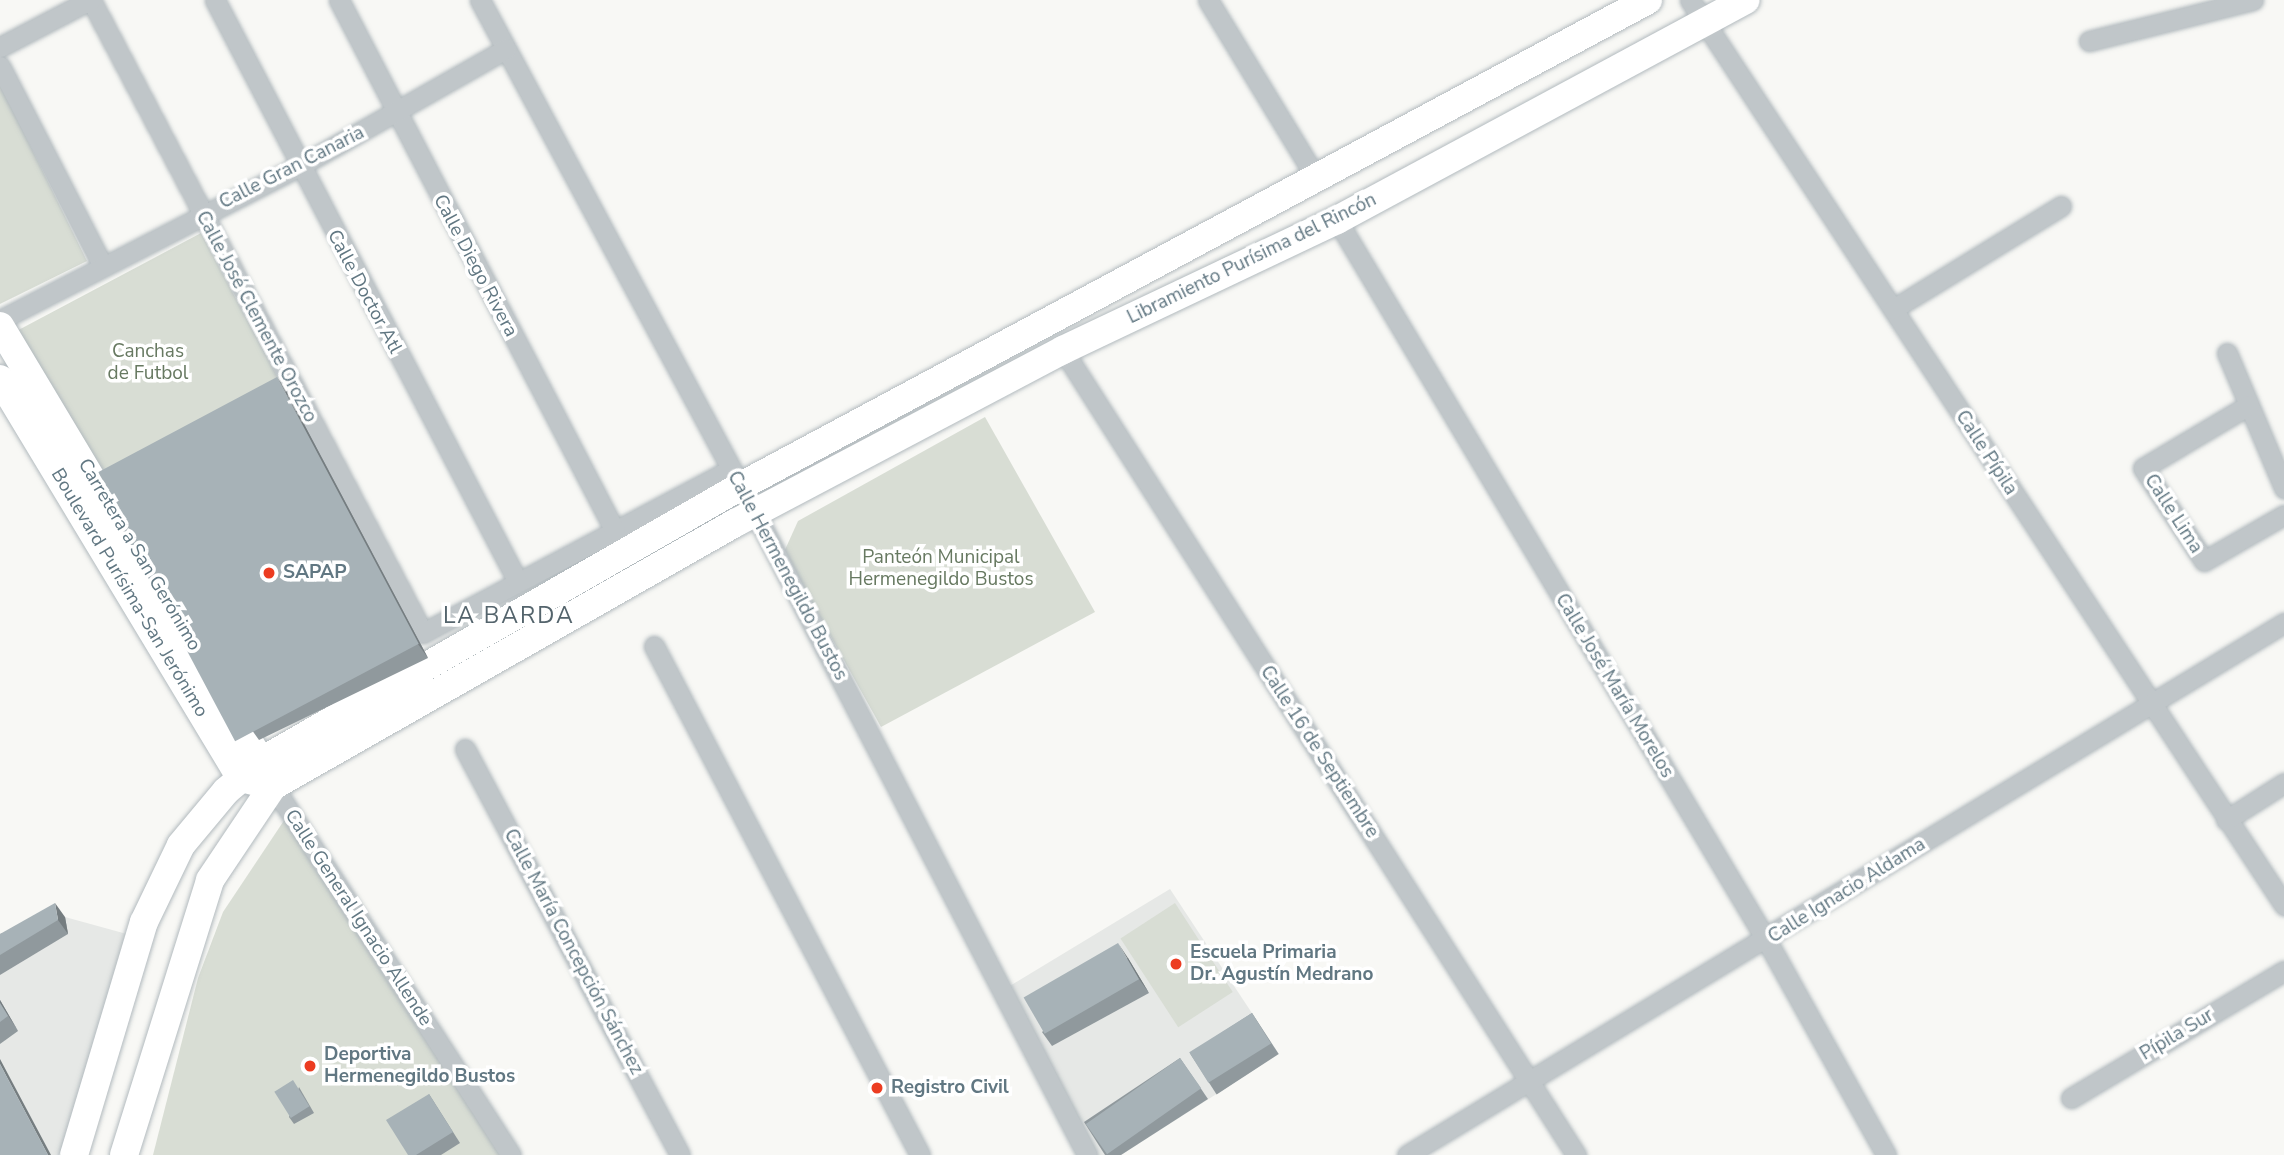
<!DOCTYPE html>
<html>
<head>
<meta charset="utf-8">
<style>
	body { margin:0 }
	#map { position:relative; width:2284px; height:1155px; overflow:hidden; background:#f8f8f5; font-family:"Nunito Sans",sans-serif }
	div>[style] { position:absolute }
	.built>* { inset:0; background:#e6e8e6 }
	.green>* { inset:0; background:#d8ddd4; transform-origin:0 0 }
	.roads { filter:drop-shadow(0 0 2px #b2babe) drop-shadow(0 0 2px #b2babe) }
	.street>* { height:19px; margin:-9.5px; padding:0 9.5px; transform-origin:9.5px; border-radius:9.5px; background:#c0c6c9 }
	.secondary>* { height:28px; margin:-14px; padding:0 14px; transform-origin:14px; border-radius:14px; background:#fff }
	.wall>* { inset:0; background:#90999d; transform-origin:0 0 }
	.shaded-wall>* { inset:0; background:#757d80 }
	.building>* { inset:0; background:#a7b2b7; transform-origin:0 0 }
	.dots>* { width:19px; height:19px; translate:-50% -50%; box-sizing:border-box; border:4px solid #fff; border-radius:50% }
	span { translate:-50% -50%; white-space:nowrap; text-align:center; line-height:1.15; -webkit-text-stroke:7px #fff; paint-order:stroke }
	.street-label { font-size:19px; color:#617782 }
	.park-label { font-size:19px; color:#677961 }
	.poi-label { font-size:19px; color:#617782; font-weight:700 }
	.left { translate:0 -50%; text-align:left }
	.quarter-label { font-size:23px; color:#54646c; letter-spacing:2px }
</style>
</head>
<body>
<div id="map">
	<div class="built">
		<i style="clip-path:polygon(1170px 889px,1279px 1054px,1121px 1155px,1095px 1155px,1008px 987px)"></i>
		<i style="clip-path:polygon(65px 917px,134px 936px,65px 1155px,0 1155px,0 954px)"></i>
	</div>
	<div class="green">
		<i style="clip-path:polygon(0 84px,87px 261px,0 304px)"></i>
		<i style="left:201px;top:233px;width:181px;height:212px;rotate:62deg"></i>
		<i style="clip-path:polygon(985px 417px,1095px 612px,881px 727px,784px 552px,798px 521px)"></i>
		<i style="clip-path:polygon(287px 816px,500px 1155px,153px 1155px,198px 978px,223px 912px)"></i>
		<i style="left:1175px;top:903px;width:106px;height:65px;rotate:57deg"></i>
	</div>
	<div class="roads">
		<div class="street">
			<i style="left:91px;top:0;width:715px;rotate:62.32deg"></i>
			<i style="left:423px;top:633px;width:348px;rotate:-28deg"></i>
			<i style="left:215px;top:0;width:656px;rotate:62.5deg"></i>
			<i style="left:339px;top:0;width:598px;rotate:62.54deg"></i>
			<i style="left:480px;top:0;width:582px;rotate:61.81deg"></i>
			<i style="left:755px;top:513px;width:723px;rotate:62.65deg"></i>
			<i style="left:1208px;top:0;width:210px;rotate:58.7deg"></i>
			<i style="left:1690px;top:0;width:1083px;rotate:56.72deg"></i>
			<i style="left:2089px;top:41px;width:169px;rotate:-14deg"></i>
			<i style="left:0;top:47px;width:102px;rotate:-27.6deg"></i>
			<i style="left:0;top:66px;width:225px;rotate:62.8deg"></i>
			<i style="left:1337px;top:220px;width:839px;rotate:59.19deg"></i>
			<i style="left:1767px;top:941px;width:245px;rotate:60.9deg"></i>
			<i style="left:1893px;top:309px;width:197px;rotate:-31.5deg"></i>
			<i style="left:0;top:320px;width:335px;rotate:-27.2deg"></i>
			<i style="left:298px;top:167px;width:239px;rotate:-29.6deg"></i>
			<i style="left:1063px;top:350px;width:955px;rotate:57.49deg"></i>
			<i style="left:2227px;top:353px;width:147px;rotate:67.1deg"></i>
			<i style="left:2249px;top:405px;width:123px;rotate:149.3deg"></i>
			<i style="left:2143px;top:468px;width:111px;rotate:56.7deg"></i>
			<i style="left:2204px;top:561px;width:92px;rotate:-29.9deg"></i>
			<i style="left:654px;top:646px;width:574px;rotate:62.41deg"></i>
			<i style="left:465px;top:749px;width:459px;rotate:62.1deg"></i>
			<i style="left:273px;top:786px;width:439px;rotate:57.2deg"></i>
			<i style="left:2226px;top:820px;width:69px;rotate:-32.5deg"></i>
			<i style="left:2071px;top:1098px;width:248px;rotate:-30.8deg"></i>
			<i style="left:1407px;top:1155px;width:1026px;rotate:-31.24deg"></i>
		</div>
		<div class="secondary">
			<i style="left:0;top:326px;width:526px;rotate:59.09deg"></i>
			<i style="left:0;top:379px;width:466px;rotate:58.9deg"></i>
			<i style="left:241px;top:778px;width:16px;rotate:14deg"></i>
			<i style="left:74px;top:1155px;width:243px;rotate:-73.3deg"></i>
			<i style="left:144px;top:922px;width:85px;rotate:-64.3deg"></i>
			<i style="left:181px;top:845px;width:70px;rotate:-50.2deg"></i>
			<i style="left:226px;top:791px;width:48px;rotate:-40deg"></i>
			<i style="left:263px;top:760px;width:551px;rotate:-29.82deg"></i>
			<i style="left:741px;top:486px;width:1029px;rotate:-28.18deg"></i>
			<i style="left:124px;top:1155px;width:288px;rotate:-72.6deg"></i>
			<i style="left:210px;top:880px;width:113px;rotate:-56.2deg"></i>
			<i style="left:273px;top:786px;width:532px;rotate:-29.65deg"></i>
			<i style="left:735px;top:523px;width:371px;rotate:-27.8deg"></i>
			<i style="left:1063px;top:350px;width:303px;rotate:-25.4deg"></i>
			<i style="left:1337px;top:220px;width:464px;rotate:-28.3deg"></i>
		</div>
	</div>
	<div class="wall">
		<i style="clip-path:polygon(287px 392px,428px 658px,259px 740px,249px 726px)"></i>
		<i style="clip-path:polygon(65px 917px,68px 934px,0 975px,0 934px)"></i>
		<i style="clip-path:polygon(1128px 958px,1149px 993px,1052px 1046px,1042px 1032px)"></i>
		<i style="clip-path:polygon(0 1000px,18px 1031px,0 1044px)"></i>
		<i style="left:1252px;top:1013px;width:49px;height:74px;rotate:57deg"></i>
		<i style="clip-path:polygon(1180px 1058px,1208px 1099px,1121px 1155px,1105px 1155px,1084px 1122px)"></i>
		<i style="clip-path:polygon(299px 1087px,314px 1113px,294px 1124px,289px 1117px)"></i>
		<i style="clip-path:polygon(429px 1094px,460px 1143px,441px 1155px,408px 1155px)"></i>
	</div>
	<div class="shaded-wall">
		<i style="clip-path:polygon(277px 377px,287px 392px,428px 658px,418px 644px)"></i>
		<i style="clip-path:polygon(55px 903px,65px 917px,68px 934px,58px 920px)"></i>
		<i style="clip-path:polygon(1118px 943px,1128px 958px,1149px 993px,1139px 979px)"></i>
		<i style="clip-path:polygon(0 1000px,18px 1031px,0 1003px)"></i>
		<i style="clip-path:polygon(0 1059px,51px 1155px,48px 1155px,0 1064px)"></i>
	</div>
	<div class="building">
		<i style="left:277px;top:377px;width:302px;height:208px;rotate:62deg"></i>
		<i style="clip-path:polygon(55px 903px,58px 920px,0 955px,0 934px)"></i>
		<i style="left:1118px;top:943px;width:42px;height:109px;rotate:60deg"></i>
		<i style="clip-path:polygon(0 1003px,8px 1016px,0 1022px)"></i>
		<i style="left:1252px;top:1013px;width:36px;height:74px;rotate:58deg"></i>
		<i style="left:1180px;top:1058px;width:37px;height:115px;rotate:55deg"></i>
		<i style="clip-path:polygon(0 1064px,48px 1155px,0 1155px)"></i>
		<i style="left:293px;top:1080px;width:31px;height:22px;rotate:58deg"></i>
		<i style="clip-path:polygon(429px 1094px,453px 1132px,416px 1155px,408px 1155px,386px 1120px)"></i>
	</div>
	<div class="dots">
		<i style="left:269px;top:573px;background:#ec3c21"></i>
		<i style="left:1176px;top:964px;background:#ec3c21"></i>
		<i style="left:310px;top:1066px;background:#ec3c21"></i>
		<i style="left:877px;top:1088px;background:#ec3c21"></i>
	</div>
	<div class="street-label">
		<span style="left:292px;top:168px;rotate:-27deg">Calle Gran Canaria</span>
		<span style="left:1252px;top:259px;rotate:-26deg">Libramiento Purísima del Rincón</span>
		<span style="left:475px;top:266px;rotate:62deg">Calle Diego Rivera</span>
		<span style="left:364px;top:292px;rotate:62deg">Calle Doctor Atl</span>
		<span style="left:256px;top:317px;rotate:62deg">Calle José Clemente Orozco</span>
		<span style="left:1986px;top:453px;rotate:57deg">Calle Pípila</span>
		<span style="left:2173px;top:514px;rotate:57deg">Calle Lima</span>
		<span style="left:139px;top:555px;rotate:59deg">Carretera a San Gerónimo</span>
		<span style="left:787px;top:576px;rotate:62deg">Calle Hermenegildo Bustos</span>
		<span style="left:129px;top:593px;rotate:59deg">Boulevard Purísima-San Jerónimo</span>
		<span style="left:1614px;top:686px;rotate:59deg">Calle José María Morelos</span>
		<span style="left:1319px;top:752px;rotate:57deg">Calle 16 de Septiembre</span>
		<span style="left:1847px;top:891px;rotate:-32deg">Calle Ignacio Aldama</span>
		<span style="left:358px;top:918px;rotate:57deg">Calle General Ignacio Allende</span>
		<span style="left:573px;top:952px;rotate:62deg">Calle María Concepción Sánchez</span>
		<span style="left:2177px;top:1035px;rotate:-31deg">Pípila Sur</span>
	</div>
	<div class="park-label">
		<span style="left:148px;top:363px">Canchas<br>de Futbol</span>
		<span style="left:941px;top:569px">Panteón Municipal<br>Hermenegildo Bustos</span>
	</div>
	<div class="poi-label">
		<span class="left" style="left:283px;top:573px">SAPAP</span>
		<span class="left" style="left:1190px;top:964px">Escuela Primaria<br>Dr. Agustín Medrano</span>
		<span class="left" style="left:324px;top:1066px">Deportiva<br>Hermenegildo Bustos</span>
		<span class="left" style="left:891px;top:1088px">Registro Civil</span>
	</div>
	<div class="quarter-label">
		<span style="left:509px;top:616px">LA BARDA</span>
	</div>
</div>
</body>
</html>
